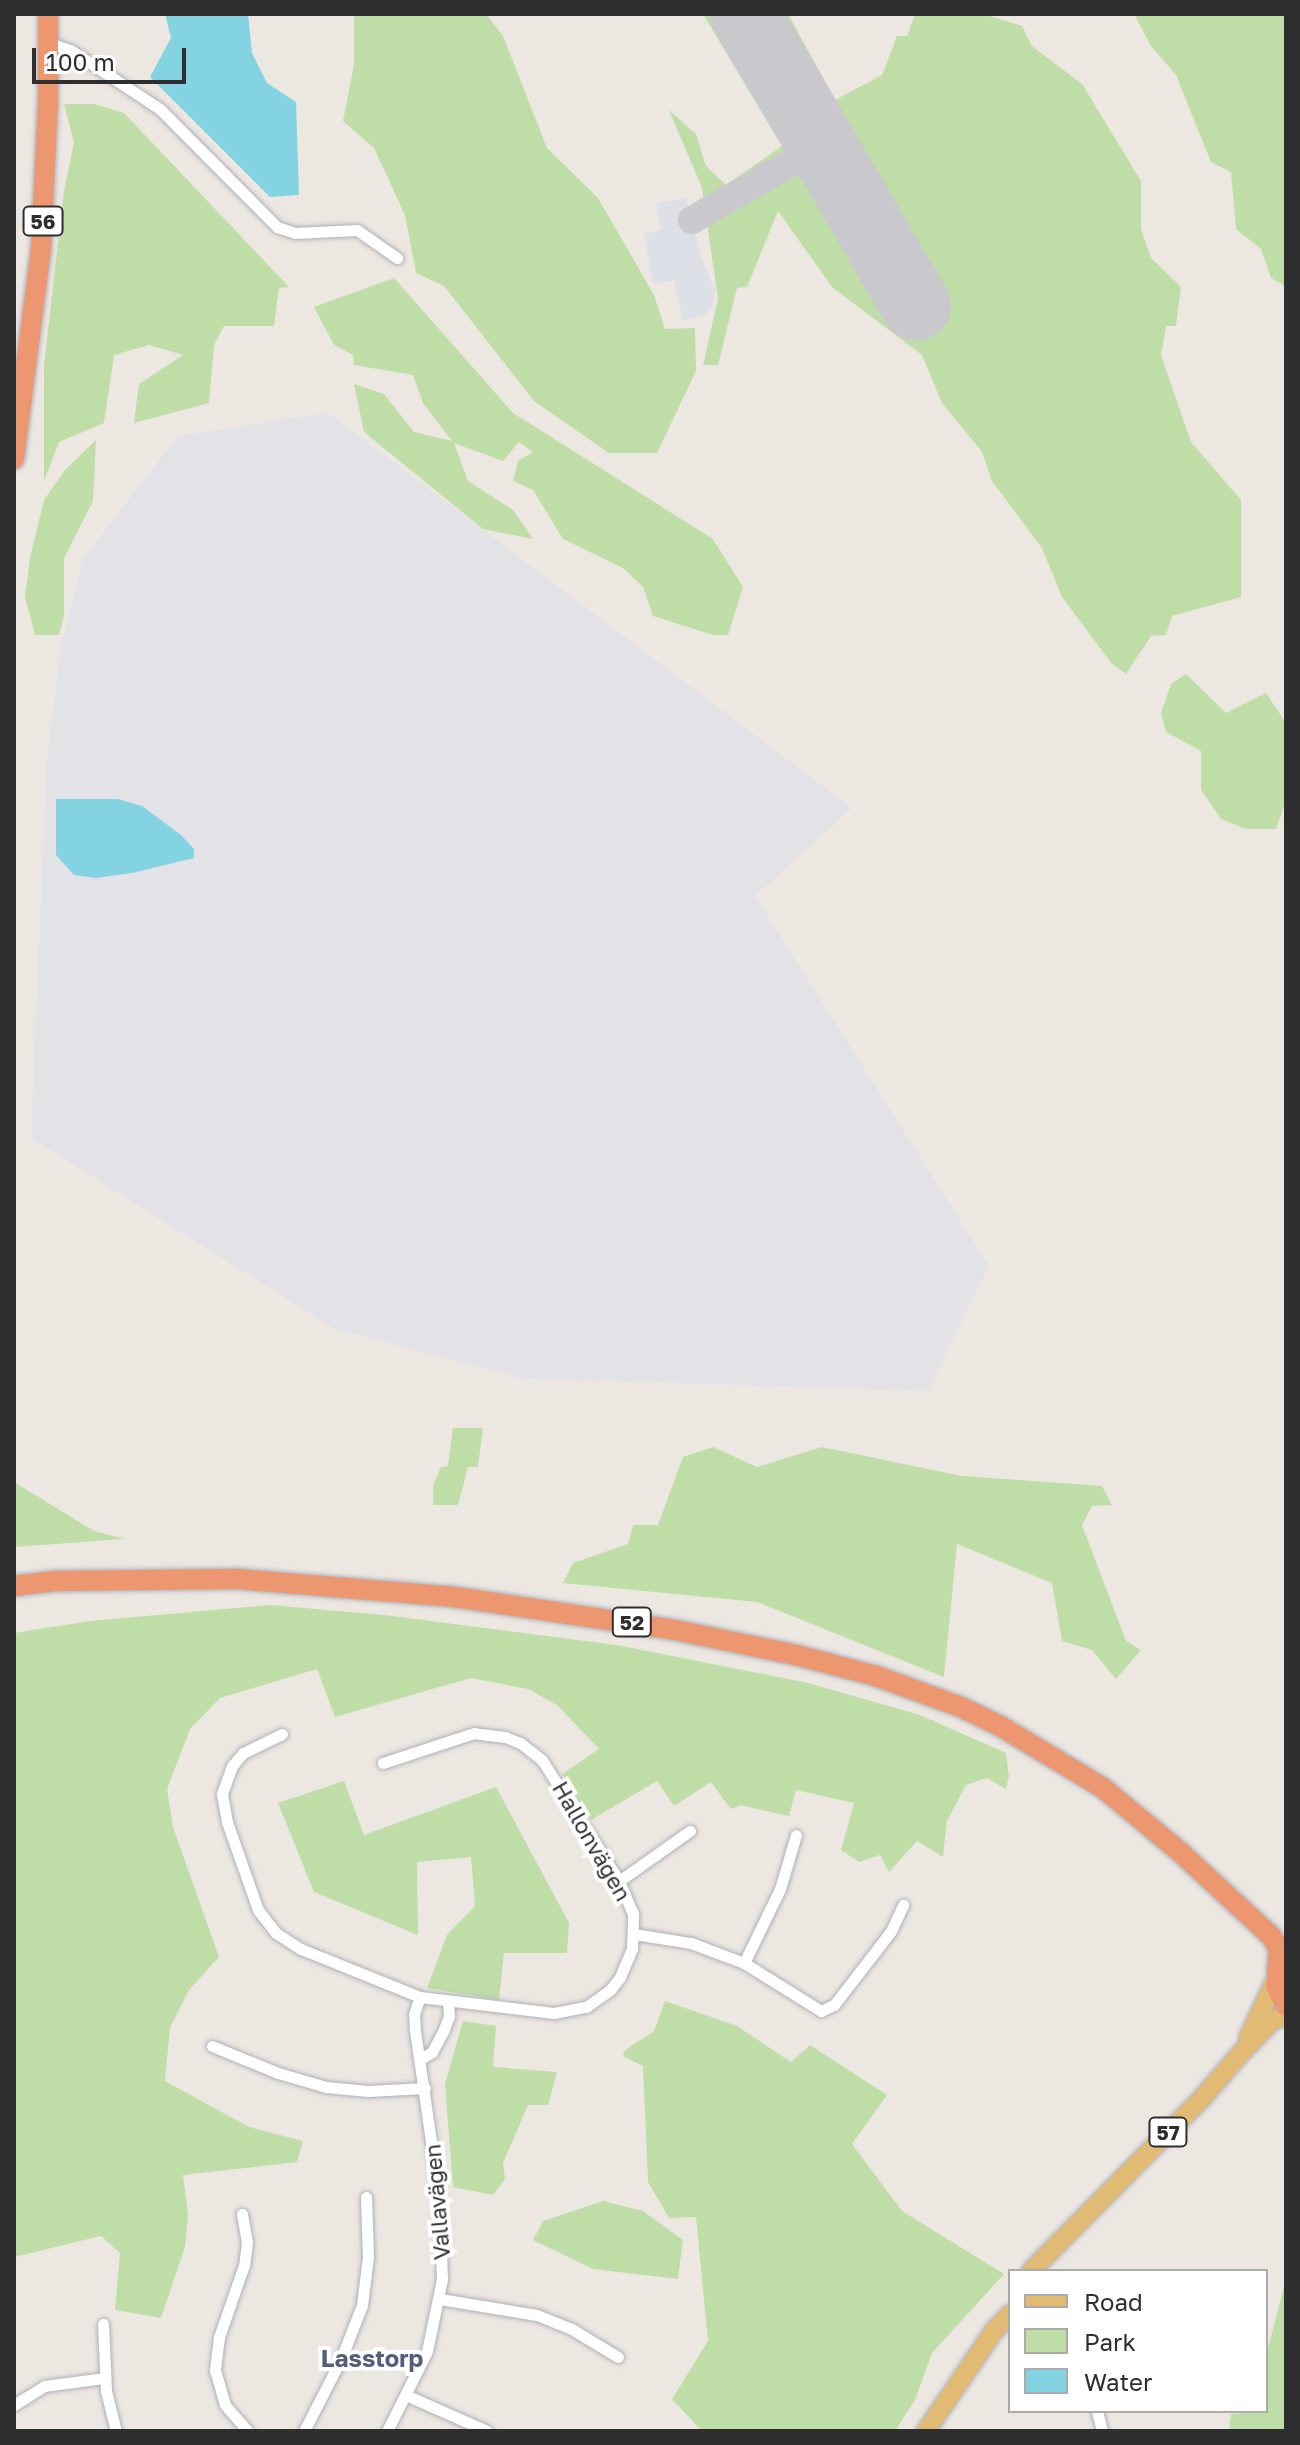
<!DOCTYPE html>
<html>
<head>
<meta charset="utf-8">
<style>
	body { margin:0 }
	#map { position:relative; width:1300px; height:2445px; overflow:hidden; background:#ede7e2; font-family:"Golos Text",sans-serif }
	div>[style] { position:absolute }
	.industrial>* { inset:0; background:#e2e2e7 }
	.airport>* { inset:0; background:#dde0e6 }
	.green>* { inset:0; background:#bfdda6 }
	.water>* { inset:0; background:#83d3e2 }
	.taxiway>* { height:28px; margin:-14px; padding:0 14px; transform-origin:14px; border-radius:14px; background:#c9c8cc }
	.runway>* { height:70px; margin:-35px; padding:0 35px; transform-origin:35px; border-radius:35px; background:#c9c8cc }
	.roads { filter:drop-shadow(0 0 2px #afb1b8) drop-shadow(0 0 2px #afb1b8) }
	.street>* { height:11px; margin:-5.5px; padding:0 5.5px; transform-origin:5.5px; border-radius:5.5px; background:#fff }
	.primary>* { height:18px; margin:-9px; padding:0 9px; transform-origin:9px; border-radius:9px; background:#e1bb73 }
	.highway>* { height:20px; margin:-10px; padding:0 10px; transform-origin:10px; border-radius:10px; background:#ec976f }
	span { translate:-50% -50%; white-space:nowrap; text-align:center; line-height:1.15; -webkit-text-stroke:8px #fff; paint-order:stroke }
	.shield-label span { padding:2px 6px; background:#fff; border:2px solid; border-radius:6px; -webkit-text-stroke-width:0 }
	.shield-label { font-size:20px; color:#2e2e2e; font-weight:700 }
	.street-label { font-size:22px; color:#2e2e2e }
	.neighbourhood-label { font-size:24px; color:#535e7a; font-weight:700 }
	.frame { position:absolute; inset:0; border:16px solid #2e2e2e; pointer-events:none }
	.legend { position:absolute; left:1008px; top:2269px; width:260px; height:144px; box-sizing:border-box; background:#fff; border:2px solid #ababab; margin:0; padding:10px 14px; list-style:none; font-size:24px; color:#2e2e2e }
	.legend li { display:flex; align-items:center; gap:16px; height:40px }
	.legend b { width:40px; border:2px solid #ababab }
	.scale { position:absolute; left:32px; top:48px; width:154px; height:36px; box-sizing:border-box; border:4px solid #2e2e2e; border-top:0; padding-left:10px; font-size:24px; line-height:28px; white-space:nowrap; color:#2e2e2e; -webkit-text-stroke:6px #fff; paint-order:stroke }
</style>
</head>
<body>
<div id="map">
	<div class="industrial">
		<i style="clip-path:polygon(328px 413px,852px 808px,755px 896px,989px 1266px,928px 1391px,519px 1378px,333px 1328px,31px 1138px,47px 762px,61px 650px,82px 560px,178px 436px)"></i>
	</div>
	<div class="airport">
		<i style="clip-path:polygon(686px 198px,700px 253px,715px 290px,712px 308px,706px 314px,683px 321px,674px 280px,653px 284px,644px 234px,661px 230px,656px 203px)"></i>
	</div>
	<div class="green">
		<i style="clip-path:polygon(354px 14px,486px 14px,503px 36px,547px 148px,598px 198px,654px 295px,665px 329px,695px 328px,696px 371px,657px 453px,609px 453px,534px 401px,444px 286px,416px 273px,405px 215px,374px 148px,343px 121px,354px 65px)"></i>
		<i style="clip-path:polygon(703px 14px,788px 14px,835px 100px,882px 75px,897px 36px,907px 36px,915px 14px,983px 14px,1022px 26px,1032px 46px,1082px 84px,1141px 181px,1141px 229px,1151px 258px,1181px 287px,1176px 326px,1166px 326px,1161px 355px,1191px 442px,1241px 500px,1241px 597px,1172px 616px,1166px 635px,1151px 636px,1126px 674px,1112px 664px,1062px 597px,1042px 548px,992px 481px,982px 452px,942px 403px,922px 355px,832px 287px,778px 211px,747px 287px,737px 288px,718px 365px,703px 365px,718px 299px,702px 188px,669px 110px,696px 134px,706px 166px,726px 185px,782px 146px)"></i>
		<i style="clip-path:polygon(1134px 14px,1286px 14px,1286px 287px,1271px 278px,1261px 249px,1236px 229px,1231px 172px,1211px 162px,1176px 75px,1151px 46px)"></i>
		<i style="clip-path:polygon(64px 104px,94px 104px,124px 113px,289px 287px,279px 288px,274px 326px,224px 326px,214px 345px,209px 403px,134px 423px,139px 384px,183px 355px,149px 345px,114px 355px,104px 423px,59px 442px,44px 481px,44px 365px,64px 191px,74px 142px)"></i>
		<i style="clip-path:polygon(394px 278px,513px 413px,713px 539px,743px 587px,728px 635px,713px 635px,653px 616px,643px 587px,623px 568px,563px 539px,533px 490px,513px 481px,518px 461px,533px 452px,519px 442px,503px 461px,454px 443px,468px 481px,513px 510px,533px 539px,483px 529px,364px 432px,354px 384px,384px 394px,414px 432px,452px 441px,423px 403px,413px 375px,354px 365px,353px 355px,334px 345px,314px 307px)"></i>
		<i style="clip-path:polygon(96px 440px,93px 501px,64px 558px,64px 616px,59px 635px,35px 635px,25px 597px,30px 558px,44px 500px,65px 470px)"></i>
		<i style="clip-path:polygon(1186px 674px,1226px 713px,1266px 693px,1286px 723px,1286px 800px,1276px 829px,1246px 829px,1221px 819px,1201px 790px,1201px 751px,1166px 732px,1161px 713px,1171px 684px)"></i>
		<i style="clip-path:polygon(453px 1428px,483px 1428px,478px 1467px,468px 1467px,458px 1505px,433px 1505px,433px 1486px,441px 1467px,448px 1466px)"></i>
		<i style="clip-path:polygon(713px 1447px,757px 1467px,822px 1447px,962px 1476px,1102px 1486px,1112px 1505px,1092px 1506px,1082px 1525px,1126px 1641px,1141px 1650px,1116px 1679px,1092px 1650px,1062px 1641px,1052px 1583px,957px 1544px,944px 1677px,757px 1602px,563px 1583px,573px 1563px,628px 1544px,633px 1525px,658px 1525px,683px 1457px)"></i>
		<i style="clip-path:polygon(14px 1482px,94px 1531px,124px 1539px,14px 1547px)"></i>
		<i style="clip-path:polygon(270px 1605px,384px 1615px,617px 1645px,808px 1683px,920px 1715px,1006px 1753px,1009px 1776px,1006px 1789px,987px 1778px,966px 1785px,947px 1821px,943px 1857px,917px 1841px,889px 1872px,880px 1855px,859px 1862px,841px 1850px,854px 1803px,796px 1790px,789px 1816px,740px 1805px,731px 1809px,711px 1782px,674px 1806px,657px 1781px,591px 1820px,562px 1774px,599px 1749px,557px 1705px,528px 1689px,471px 1678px,335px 1717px,317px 1669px,220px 1698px,190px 1729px,167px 1789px,173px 1827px,219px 1957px,189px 1990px,170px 2028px,165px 2081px,249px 2127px,303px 2141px,297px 2162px,183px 2175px,188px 2215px,185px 2247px,161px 2318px,115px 2310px,120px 2253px,101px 2236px,14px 2257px,14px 1633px,90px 1621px)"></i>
		<i style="clip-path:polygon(344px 1781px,364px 1835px,496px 1787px,569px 1923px,567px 1953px,504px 1953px,499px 2000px,427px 1988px,447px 1935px,475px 1906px,471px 1857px,417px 1862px,418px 1935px,314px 1892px,278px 1803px)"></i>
		<i style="clip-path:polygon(665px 2001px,737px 2026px,791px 2062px,810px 2045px,887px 2095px,852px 2144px,902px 2211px,1004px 2274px,932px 2353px,915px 2400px,895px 2431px,702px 2431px,672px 2399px,708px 2341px,696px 2217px,669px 2218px,648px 2182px,643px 2066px,623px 2056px,625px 2050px,654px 2031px)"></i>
		<i style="clip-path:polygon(463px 2021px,496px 2026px,493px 2067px,557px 2072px,548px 2105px,528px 2105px,503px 2163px,505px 2179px,493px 2195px,453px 2187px,445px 2084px)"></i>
		<i style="clip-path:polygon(603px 2201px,643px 2211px,683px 2240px,678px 2279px,593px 2269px,533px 2240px,543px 2221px)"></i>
		<i style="clip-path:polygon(1286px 2279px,1286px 2431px,1229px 2431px,1231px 2414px,1266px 2411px,1266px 2356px)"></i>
	</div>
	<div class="water">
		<i style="clip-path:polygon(165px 14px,248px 14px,252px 53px,267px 83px,296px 102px,299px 195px,270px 197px,150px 77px,171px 38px)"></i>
		<i style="clip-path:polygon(56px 799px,118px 799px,142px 806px,181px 835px,194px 849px,194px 858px,132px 873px,96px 878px,74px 875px,56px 855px)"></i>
	</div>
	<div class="taxiway">
		<i style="left:692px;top:220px;width:118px;rotate:-30deg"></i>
	</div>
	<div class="runway">
		<i style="left:745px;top:14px;width:338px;rotate:59.6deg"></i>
	</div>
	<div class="roads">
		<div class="street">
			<i style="left:49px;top:43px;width:24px;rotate:19deg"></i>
			<i style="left:72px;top:51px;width:105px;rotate:33.4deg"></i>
			<i style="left:160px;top:109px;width:166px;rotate:45.2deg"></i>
			<i style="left:277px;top:227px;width:19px;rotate:18deg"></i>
			<i style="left:295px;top:233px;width:62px;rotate:-2.8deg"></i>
			<i style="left:357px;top:230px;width:49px;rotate:35deg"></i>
			<i style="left:282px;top:1734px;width:43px;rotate:154deg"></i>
			<i style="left:243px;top:1753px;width:17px;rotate:130deg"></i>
			<i style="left:232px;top:1766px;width:30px;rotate:110deg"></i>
			<i style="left:222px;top:1794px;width:28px;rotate:80deg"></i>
			<i style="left:227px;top:1822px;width:93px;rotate:70.6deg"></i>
			<i style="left:258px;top:1910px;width:29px;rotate:52deg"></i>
			<i style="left:276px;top:1933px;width:30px;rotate:33deg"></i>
			<i style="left:301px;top:1949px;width:128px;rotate:22deg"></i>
			<i style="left:420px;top:1997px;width:135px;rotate:6.8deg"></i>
			<i style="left:554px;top:2013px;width:33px;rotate:-11deg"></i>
			<i style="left:586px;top:2007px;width:29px;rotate:-35deg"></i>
			<i style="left:610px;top:1990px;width:16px;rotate:-52deg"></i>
			<i style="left:620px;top:1977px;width:30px;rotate:-67deg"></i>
			<i style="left:632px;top:1949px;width:35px;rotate:-88deg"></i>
			<i style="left:633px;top:1914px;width:36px;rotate:-113deg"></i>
			<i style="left:619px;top:1881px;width:143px;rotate:-122.5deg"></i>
			<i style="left:542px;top:1760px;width:28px;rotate:-142deg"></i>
			<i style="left:520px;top:1743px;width:16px;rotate:-158deg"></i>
			<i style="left:505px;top:1737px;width:31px;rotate:-173deg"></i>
			<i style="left:474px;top:1733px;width:96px;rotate:161.8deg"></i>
			<i style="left:619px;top:1881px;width:87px;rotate:-35.2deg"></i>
			<i style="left:634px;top:1934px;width:58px;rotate:9deg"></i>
			<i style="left:691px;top:1943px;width:57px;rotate:20.7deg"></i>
			<i style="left:744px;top:1963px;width:91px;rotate:31.9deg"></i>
			<i style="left:821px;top:2011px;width:14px;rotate:-25deg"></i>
			<i style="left:834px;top:2005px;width:93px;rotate:-52.4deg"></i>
			<i style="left:891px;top:1931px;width:29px;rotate:-65deg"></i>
			<i style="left:744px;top:1963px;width:82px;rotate:-64.1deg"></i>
			<i style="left:780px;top:1889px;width:56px;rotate:-73.5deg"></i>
			<i style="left:212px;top:2046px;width:71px;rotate:22.2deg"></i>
			<i style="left:278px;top:2073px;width:50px;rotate:16.3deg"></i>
			<i style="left:326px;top:2087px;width:42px;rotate:5.4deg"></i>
			<i style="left:368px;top:2091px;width:57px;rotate:-3deg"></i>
			<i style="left:420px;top:2059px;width:14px;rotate:-30deg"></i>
			<i style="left:432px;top:2052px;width:26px;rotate:-62deg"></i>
			<i style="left:444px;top:2029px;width:14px;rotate:-69deg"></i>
			<i style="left:449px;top:2016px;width:14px;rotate:-94deg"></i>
			<i style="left:242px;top:2214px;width:28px;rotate:80deg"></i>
			<i style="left:247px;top:2242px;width:23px;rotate:97deg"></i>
			<i style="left:244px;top:2265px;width:76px;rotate:109.1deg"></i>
			<i style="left:219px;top:2337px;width:33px;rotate:97deg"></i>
			<i style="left:215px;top:2370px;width:36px;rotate:74deg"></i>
			<i style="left:225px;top:2405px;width:35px;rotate:49deg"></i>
			<i style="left:440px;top:2299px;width:98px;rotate:9.4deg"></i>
			<i style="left:537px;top:2315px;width:35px;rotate:22deg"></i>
			<i style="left:570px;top:2328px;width:56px;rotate:31.1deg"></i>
			<i style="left:103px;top:2324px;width:67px;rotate:87.4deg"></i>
			<i style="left:106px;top:2391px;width:41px;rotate:76deg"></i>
			<i style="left:408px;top:2396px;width:86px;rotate:23.9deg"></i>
			<i style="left:14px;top:2405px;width:36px;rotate:-32deg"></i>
			<i style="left:44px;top:2386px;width:62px;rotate:-7.5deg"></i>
			<i style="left:1097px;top:2411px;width:21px;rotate:76deg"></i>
			<i style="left:304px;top:2431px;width:81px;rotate:-62.8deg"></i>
			<i style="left:341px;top:2359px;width:58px;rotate:-68.7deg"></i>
			<i style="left:362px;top:2305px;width:48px;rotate:-82.9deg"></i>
			<i style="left:368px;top:2257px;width:60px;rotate:-91.9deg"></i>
			<i style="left:387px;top:2431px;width:89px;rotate:-63.4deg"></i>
			<i style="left:427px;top:2351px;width:74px;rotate:-78.2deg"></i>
			<i style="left:442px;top:2279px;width:82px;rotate:-92.1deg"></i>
			<i style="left:439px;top:2197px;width:168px;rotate:-98.2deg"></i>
			<i style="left:415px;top:2031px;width:17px;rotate:-93deg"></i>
			<i style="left:414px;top:2014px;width:18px;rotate:-71deg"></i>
		</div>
		<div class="primary">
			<i style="left:1248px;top:2038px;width:65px;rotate:-64.6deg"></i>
			<i style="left:1031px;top:2271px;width:245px;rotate:-45.3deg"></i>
			<i style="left:1203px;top:2097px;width:60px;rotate:-49.1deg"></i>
			<i style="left:1242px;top:2052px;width:42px;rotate:-46deg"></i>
			<i style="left:1271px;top:2022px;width:17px;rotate:-28deg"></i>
			<i style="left:926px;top:2431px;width:121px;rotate:-55.8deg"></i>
			<i style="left:994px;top:2331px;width:23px;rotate:-47deg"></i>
		</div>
		<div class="highway">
			<i style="left:14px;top:459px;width:212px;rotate:-82.7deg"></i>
			<i style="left:41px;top:249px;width:147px;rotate:-87.3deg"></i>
			<i style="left:48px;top:102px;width:88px;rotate:-90deg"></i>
			<i style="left:14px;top:1586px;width:41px;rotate:-7deg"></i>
			<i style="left:55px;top:1581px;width:182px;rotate:-0.6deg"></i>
			<i style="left:237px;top:1579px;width:219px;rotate:4.7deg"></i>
			<i style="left:455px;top:1597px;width:222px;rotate:8.5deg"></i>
			<i style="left:675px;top:1630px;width:124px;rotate:11.7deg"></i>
			<i style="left:796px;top:1655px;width:83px;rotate:14.7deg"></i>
			<i style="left:876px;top:1676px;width:90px;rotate:20deg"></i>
			<i style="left:961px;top:1707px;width:46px;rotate:26deg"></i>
			<i style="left:1002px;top:1727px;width:118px;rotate:31.1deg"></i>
			<i style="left:1103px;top:1788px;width:100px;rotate:39.7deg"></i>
			<i style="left:1180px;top:1852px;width:124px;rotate:42.7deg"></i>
			<i style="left:1271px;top:1936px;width:15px;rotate:58deg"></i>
			<i style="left:1279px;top:1949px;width:24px;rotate:95deg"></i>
			<i style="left:1282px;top:1962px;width:25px;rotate:104deg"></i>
			<i style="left:1276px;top:1986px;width:22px;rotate:63deg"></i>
		</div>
	</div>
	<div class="shield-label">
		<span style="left:43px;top:221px">56</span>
		<span style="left:632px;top:1622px">52</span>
		<span style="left:1168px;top:2132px">57</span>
	</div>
	<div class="street-label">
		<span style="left:592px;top:1841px;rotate:60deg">Hallonvägen</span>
		<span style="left:437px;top:2202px;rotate:-95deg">Vallavägen</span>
	</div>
	<div class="neighbourhood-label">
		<span style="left:372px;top:2358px">Lasstorp</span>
	</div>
	<div class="frame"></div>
	<ul class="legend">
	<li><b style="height:10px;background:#e1bb73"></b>Road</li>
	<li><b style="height:22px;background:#bfdda6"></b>Park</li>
	<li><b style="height:22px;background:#83d3e2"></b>Water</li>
	</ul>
	<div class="scale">100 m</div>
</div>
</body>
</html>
